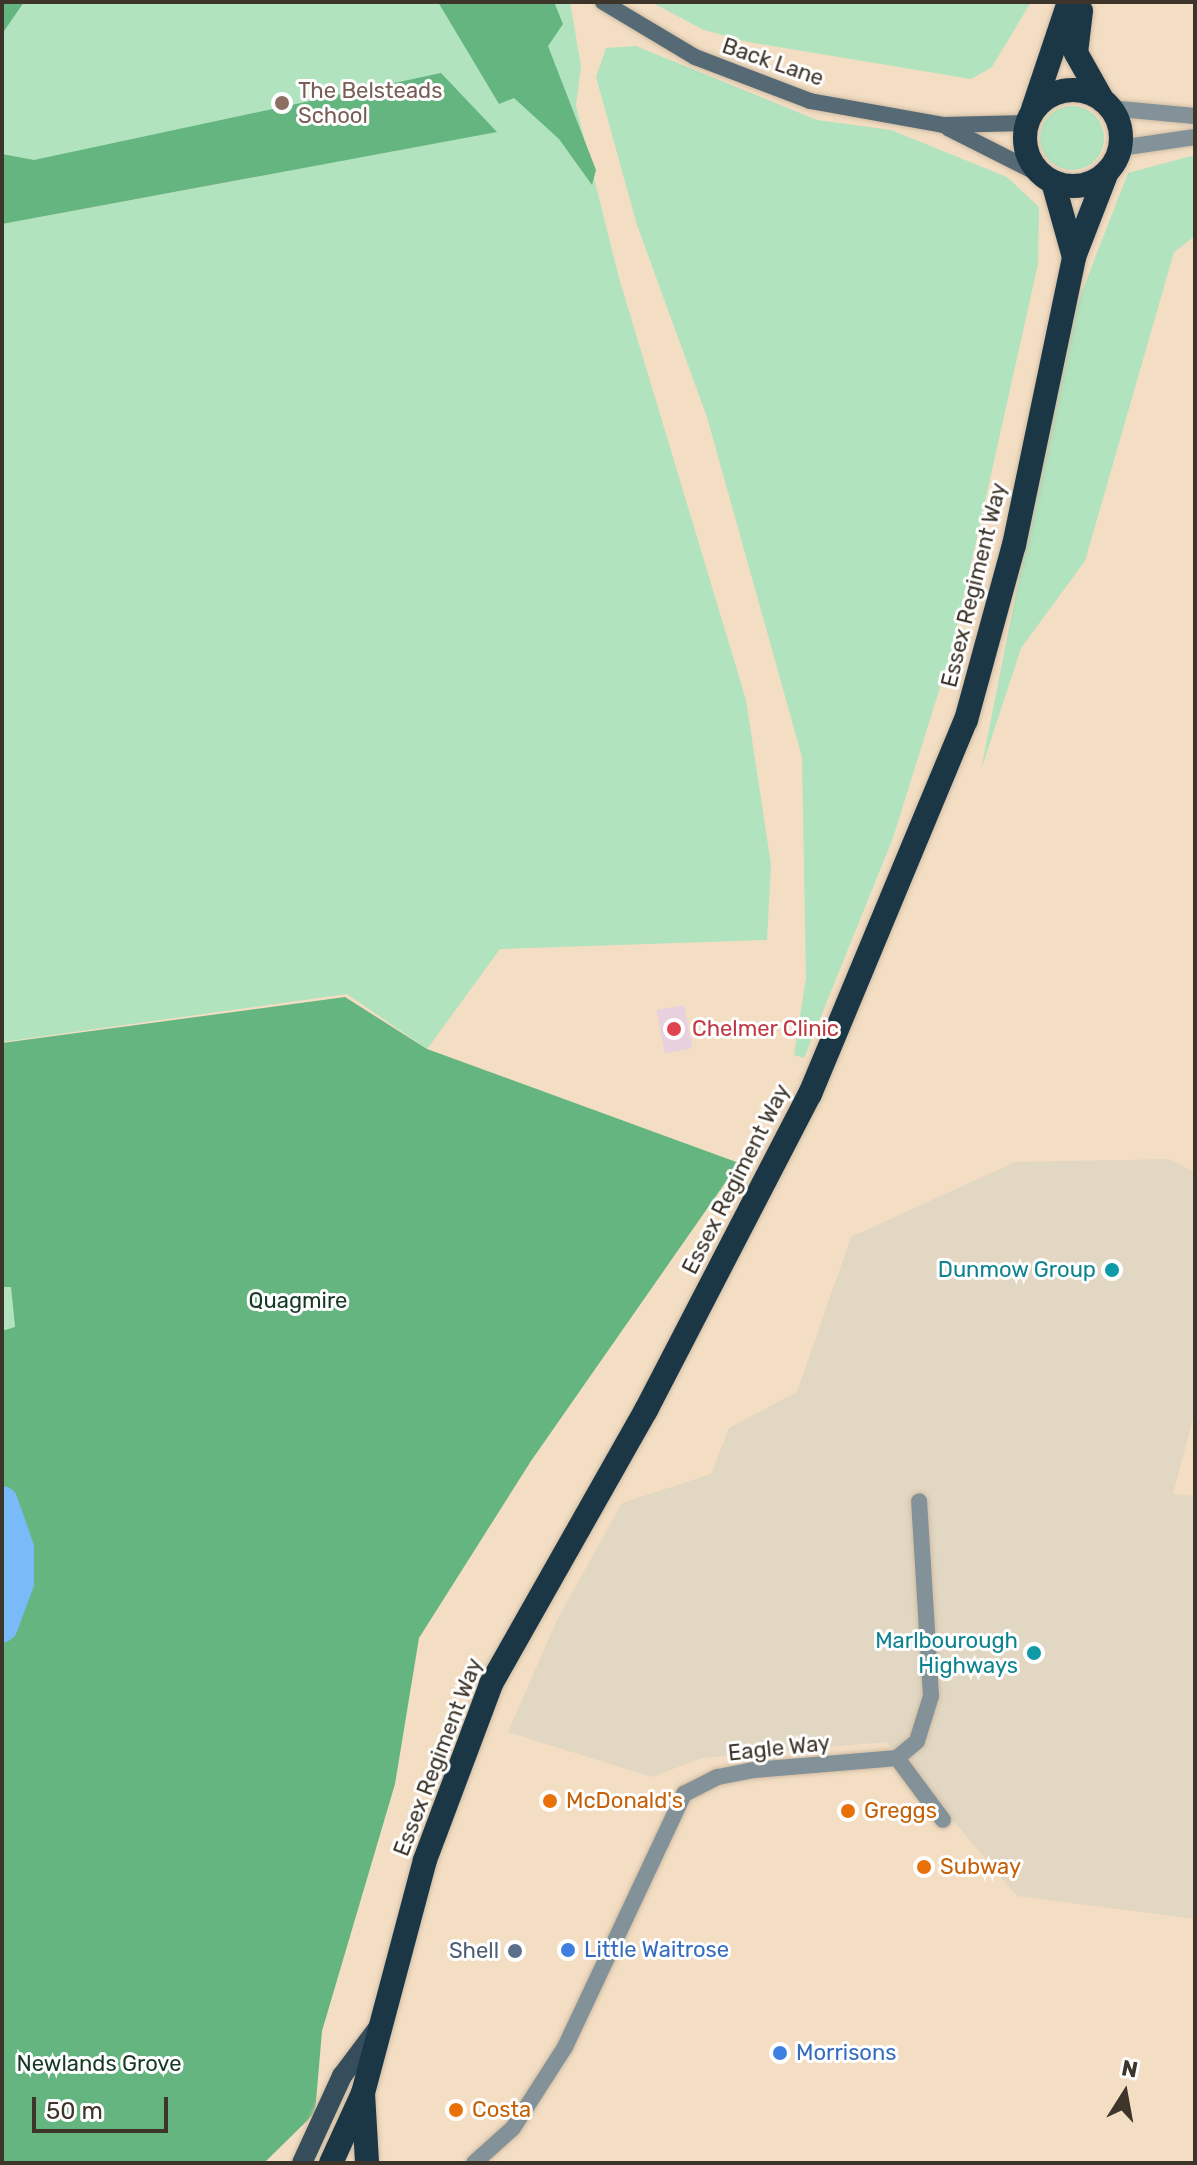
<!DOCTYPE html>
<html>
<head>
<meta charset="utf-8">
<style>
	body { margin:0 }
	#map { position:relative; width:1197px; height:2165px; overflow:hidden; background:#f3dec3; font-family:Rubik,sans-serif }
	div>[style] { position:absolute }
	.industrial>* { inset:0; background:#e1d7c2 }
	.medical>* { inset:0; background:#e7d1de; transform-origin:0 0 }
	.green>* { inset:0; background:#b0e3be }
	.round { border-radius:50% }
	.forest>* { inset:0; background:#64b57f }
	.river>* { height:32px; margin:-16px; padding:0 16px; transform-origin:16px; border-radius:16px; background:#79baf9 }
	.roads { filter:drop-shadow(0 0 2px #cfbca4) drop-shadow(0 0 2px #cfbca4) }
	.street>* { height:16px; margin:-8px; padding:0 8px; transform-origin:8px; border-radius:8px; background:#839198 }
	.secondary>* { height:16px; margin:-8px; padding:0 8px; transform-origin:8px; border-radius:8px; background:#566a75 }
	.primary>* { height:20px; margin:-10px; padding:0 10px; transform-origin:10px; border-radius:10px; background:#364e5c }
	.highway>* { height:24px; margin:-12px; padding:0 12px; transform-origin:12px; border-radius:12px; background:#1b3746 }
	.highway>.ring { margin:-12px; padding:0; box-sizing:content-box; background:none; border:24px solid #1b3746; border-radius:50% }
	.dots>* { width:22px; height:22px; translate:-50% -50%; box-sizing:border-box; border:4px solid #fff; border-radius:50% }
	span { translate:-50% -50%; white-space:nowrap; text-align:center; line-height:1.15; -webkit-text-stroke:6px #fff; paint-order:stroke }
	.street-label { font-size:22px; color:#3d352a }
	.education-label { font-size:22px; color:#785e54 }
	.left { translate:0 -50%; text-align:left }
	.health-label { font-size:22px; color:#be3a42 }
	.culture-label { font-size:22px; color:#0d838f }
	.right { translate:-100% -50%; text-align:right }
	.park-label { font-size:22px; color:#163923 }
	.food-label { font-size:22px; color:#c56008 }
	.shop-label { font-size:22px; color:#366cbe }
	.service-label { font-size:22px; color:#4e5e75 }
	.frame { position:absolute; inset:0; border:4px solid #3d352a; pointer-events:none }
	.north { position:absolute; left:1085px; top:2053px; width:80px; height:80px; -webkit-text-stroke:6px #fff; paint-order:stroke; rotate:11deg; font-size:22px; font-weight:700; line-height:32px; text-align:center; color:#3d352a }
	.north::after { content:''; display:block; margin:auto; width:28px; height:36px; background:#3d352a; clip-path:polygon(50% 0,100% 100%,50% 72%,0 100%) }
	.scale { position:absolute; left:32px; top:2097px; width:136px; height:36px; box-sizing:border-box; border:4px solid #3d352a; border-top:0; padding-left:10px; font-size:24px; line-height:28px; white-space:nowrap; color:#3d352a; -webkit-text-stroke:6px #fff; paint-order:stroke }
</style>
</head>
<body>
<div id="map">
	<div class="industrial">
		<i style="clip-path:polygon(1169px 1159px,1195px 1172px,1195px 1411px,1173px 1494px,1195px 1496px,1195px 1919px,1017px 1896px,886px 1742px,702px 1758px,652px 1777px,508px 1732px,557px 1620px,622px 1503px,711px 1474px,729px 1428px,797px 1392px,851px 1237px,1015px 1162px)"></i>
	</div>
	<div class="medical">
		<i style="left:684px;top:1005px;width:44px;height:28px;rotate:79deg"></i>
	</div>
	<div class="green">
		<i style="clip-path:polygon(19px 2px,570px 2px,581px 66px,576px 106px,619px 278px,746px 700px,771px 865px,767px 940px,500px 949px,427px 1049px,347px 994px,2px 1042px,2px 224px,496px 132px,35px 165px,2px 156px,2px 34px)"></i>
		<i style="clip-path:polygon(651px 2px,1031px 2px,992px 67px,971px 79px,748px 42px,704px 30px)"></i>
		<i style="clip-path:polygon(636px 46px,817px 120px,891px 130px,1007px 177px,1039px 207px,1038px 264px,952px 649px,893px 838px,804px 1058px,794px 1055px,806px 978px,802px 757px,707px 417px,637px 225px,596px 77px,606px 48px)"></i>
		<i class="round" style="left:1040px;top:106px;width:64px;height:64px"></i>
		<i style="clip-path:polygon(1195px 155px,1195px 236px,1174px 252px,1085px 561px,1021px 648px,981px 770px,1069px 325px,1128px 173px)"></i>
		<i style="clip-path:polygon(2px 1287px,11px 1287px,15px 1327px,2px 1334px)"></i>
		<i style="clip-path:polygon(2px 1551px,13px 1586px,2px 1613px)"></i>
	</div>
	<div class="forest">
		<i style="clip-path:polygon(2px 2px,24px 2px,2px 34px)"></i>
		<i style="clip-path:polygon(438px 2px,554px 2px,563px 24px,548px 46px,596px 170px,592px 185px,559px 139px,514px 98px,499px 104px)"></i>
		<i style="clip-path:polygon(441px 73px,497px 132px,2px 224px,2px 154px,34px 160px)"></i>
		<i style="clip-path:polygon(345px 997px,427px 1049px,739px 1163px,531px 1461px,419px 1638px,395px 1784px,322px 2031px,315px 2113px,264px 2163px,2px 2163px,2px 1613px,13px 1586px,2px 1551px,2px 1331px,15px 1327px,11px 1287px,2px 1287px,2px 1043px)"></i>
	</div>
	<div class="river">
		<i style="left:2px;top:1502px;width:49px;rotate:70.8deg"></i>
		<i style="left:18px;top:1548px;width:35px;rotate:90deg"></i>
		<i style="left:18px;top:1583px;width:46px;rotate:110.4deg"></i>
	</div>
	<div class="roads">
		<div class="street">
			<i style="left:1109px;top:108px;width:86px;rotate:5.3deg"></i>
			<i style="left:1120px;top:148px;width:76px;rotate:-8.3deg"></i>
			<i style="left:897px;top:1758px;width:77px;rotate:53.4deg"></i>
			<i style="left:474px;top:2163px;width:52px;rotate:-41.9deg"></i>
			<i style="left:513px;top:2128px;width:96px;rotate:-57.3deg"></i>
			<i style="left:565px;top:2047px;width:280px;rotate:-64.8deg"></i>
			<i style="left:684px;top:1794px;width:38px;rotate:-27deg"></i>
			<i style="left:718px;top:1777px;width:37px;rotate:-11deg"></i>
			<i style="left:754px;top:1770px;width:144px;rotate:-4.8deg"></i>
			<i style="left:897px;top:1758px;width:26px;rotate:-40deg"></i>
			<i style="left:917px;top:1741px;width:47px;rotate:-72.7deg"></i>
			<i style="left:931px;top:1696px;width:195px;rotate:-93.5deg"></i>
		</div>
		<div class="secondary">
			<i style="left:603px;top:2px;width:107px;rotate:30.9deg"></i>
			<i style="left:695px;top:57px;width:123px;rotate:20.9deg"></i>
			<i style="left:810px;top:101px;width:135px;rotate:10.2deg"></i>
			<i style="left:943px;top:125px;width:84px;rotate:-1.4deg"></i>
			<i style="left:948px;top:128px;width:104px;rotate:26.8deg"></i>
		</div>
		<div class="primary">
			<i style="left:302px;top:2163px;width:96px;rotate:-65.3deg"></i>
			<i style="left:342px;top:2076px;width:60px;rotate:-53.1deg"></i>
		</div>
		<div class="highway">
			<i style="left:1081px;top:11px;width:42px;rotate:96.8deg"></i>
			<i style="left:1076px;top:53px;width:55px;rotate:60.6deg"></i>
			<i class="ring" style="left:1025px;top:90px;width:72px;height:72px"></i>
			<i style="left:1033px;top:109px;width:113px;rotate:-71.4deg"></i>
			<i style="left:1053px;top:182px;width:78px;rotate:74.4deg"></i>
			<i style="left:363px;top:2093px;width:70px;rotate:86.7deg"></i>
			<i style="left:331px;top:2163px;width:77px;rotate:-65.4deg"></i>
			<i style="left:363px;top:2093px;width:241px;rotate:-75.1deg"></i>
			<i style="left:425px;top:1860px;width:188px;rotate:-69.4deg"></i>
			<i style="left:491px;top:1684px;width:315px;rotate:-60.5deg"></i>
			<i style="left:646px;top:1410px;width:356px;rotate:-62.6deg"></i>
			<i style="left:810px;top:1094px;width:405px;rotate:-67.4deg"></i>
			<i style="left:966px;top:720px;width:181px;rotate:-74.7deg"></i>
			<i style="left:1014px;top:545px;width:294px;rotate:-78.2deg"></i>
			<i style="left:1074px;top:257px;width:91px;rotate:-68.8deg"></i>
		</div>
	</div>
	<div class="dots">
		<i style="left:282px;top:103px;background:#8d6e63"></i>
		<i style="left:674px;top:1029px;background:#e0444e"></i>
		<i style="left:1112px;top:1270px;background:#0f9aa8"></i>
		<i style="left:1034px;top:1653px;background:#0f9aa8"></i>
		<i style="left:550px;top:1801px;background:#e8710a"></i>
		<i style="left:848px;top:1811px;background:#e8710a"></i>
		<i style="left:924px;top:1867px;background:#e8710a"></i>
		<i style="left:568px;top:1950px;background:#3f7fe0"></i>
		<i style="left:515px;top:1951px;background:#5c6f8a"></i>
		<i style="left:780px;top:2053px;background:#3f7fe0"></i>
		<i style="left:456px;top:2110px;background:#e8710a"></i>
	</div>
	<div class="street-label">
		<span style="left:773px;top:62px;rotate:19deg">Back Lane</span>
		<span style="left:974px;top:585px;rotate:-76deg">Essex Regiment Way</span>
		<span style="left:736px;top:1179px;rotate:-63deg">Essex Regiment Way</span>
		<span style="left:779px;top:1748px;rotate:-6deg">Eagle Way</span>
		<span style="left:438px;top:1757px;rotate:-69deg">Essex Regiment Way</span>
	</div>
	<div class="education-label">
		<span class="left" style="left:298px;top:103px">The Belsteads<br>School</span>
	</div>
	<div class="health-label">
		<span class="left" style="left:692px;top:1029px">Chelmer Clinic</span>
	</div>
	<div class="culture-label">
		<span class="right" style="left:1096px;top:1270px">Dunmow Group</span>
		<span class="right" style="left:1018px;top:1653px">Marlbourough<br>Highways</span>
	</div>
	<div class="park-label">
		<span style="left:298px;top:1301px">Quagmire</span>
		<span style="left:99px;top:2064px">Newlands Grove</span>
	</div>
	<div class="food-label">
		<span class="left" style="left:566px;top:1801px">McDonald's</span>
		<span class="left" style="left:864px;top:1811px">Greggs</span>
		<span class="left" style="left:940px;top:1867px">Subway</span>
		<span class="left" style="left:472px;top:2110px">Costa</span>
	</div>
	<div class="shop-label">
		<span class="left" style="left:584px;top:1950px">Little Waitrose</span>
		<span class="left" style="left:796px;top:2053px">Morrisons</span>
	</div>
	<div class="service-label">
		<span class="right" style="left:499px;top:1951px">Shell</span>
	</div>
	<div class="frame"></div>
	<div class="north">N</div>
	<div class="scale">50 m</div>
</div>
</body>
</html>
